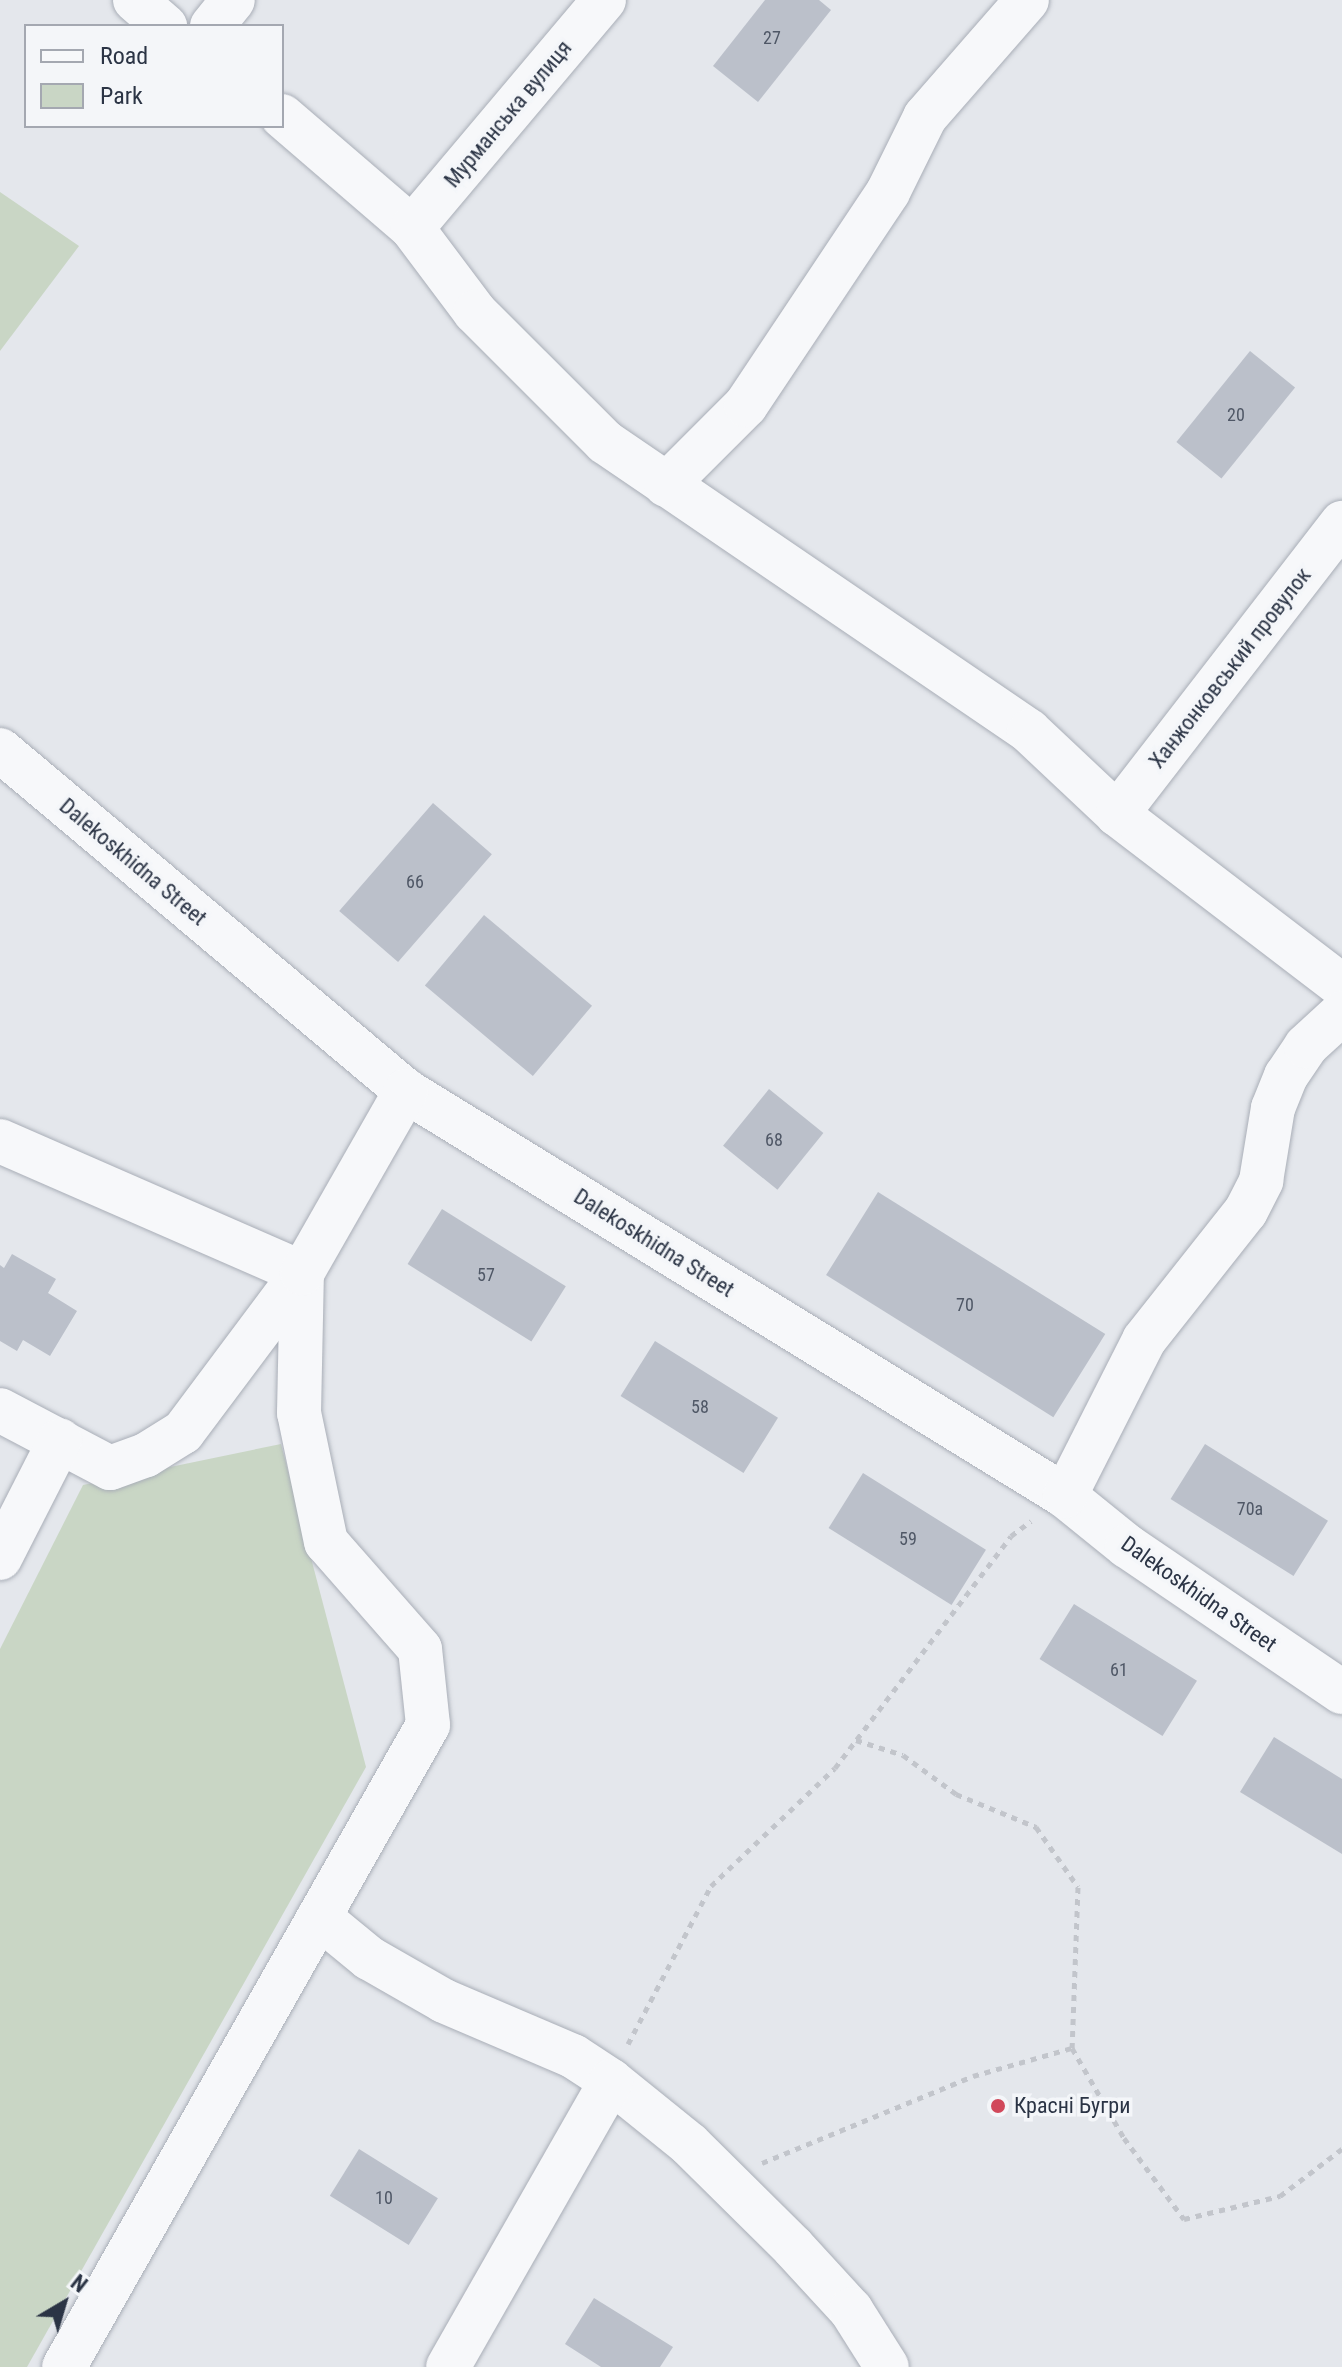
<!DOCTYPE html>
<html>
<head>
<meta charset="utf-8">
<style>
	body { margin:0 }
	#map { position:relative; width:1342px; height:2367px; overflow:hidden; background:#e4e7ec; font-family:"Roboto Condensed",sans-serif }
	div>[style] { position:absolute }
	.green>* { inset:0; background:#c9d6c5 }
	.building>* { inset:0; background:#bbc0ca; transform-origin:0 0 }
	.path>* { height:5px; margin-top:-2.5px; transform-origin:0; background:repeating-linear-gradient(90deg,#c2c5cb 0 6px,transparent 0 12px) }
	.roads { filter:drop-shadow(0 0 2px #a9aeb7) drop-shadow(0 0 2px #a9aeb7) }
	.minor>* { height:44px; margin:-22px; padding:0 22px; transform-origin:22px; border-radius:22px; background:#f7f8fa }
	.dots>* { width:22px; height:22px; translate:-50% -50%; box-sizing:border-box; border:4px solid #f4f6f9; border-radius:50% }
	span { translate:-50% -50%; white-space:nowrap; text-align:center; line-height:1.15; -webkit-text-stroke:7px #f4f6f9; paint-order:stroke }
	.number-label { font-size:18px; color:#4f5766 }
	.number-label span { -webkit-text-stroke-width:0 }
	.street-label { font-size:22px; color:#2b3445 }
	.poi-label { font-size:22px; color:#2b3445 }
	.left { translate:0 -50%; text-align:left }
	.legend { position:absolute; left:24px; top:24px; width:260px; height:104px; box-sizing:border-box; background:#f4f6f9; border:2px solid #a4a8b1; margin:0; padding:10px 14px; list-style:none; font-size:24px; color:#2b3445 }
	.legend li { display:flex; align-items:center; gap:16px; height:40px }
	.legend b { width:40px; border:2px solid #a4a8b1 }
	.north { position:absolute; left:24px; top:2263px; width:80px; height:80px; -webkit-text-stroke:6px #f4f6f9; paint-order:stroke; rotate:38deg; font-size:22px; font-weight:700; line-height:32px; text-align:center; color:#2b3445 }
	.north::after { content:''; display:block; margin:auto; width:28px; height:36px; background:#2b3445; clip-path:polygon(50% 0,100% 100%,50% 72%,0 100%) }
</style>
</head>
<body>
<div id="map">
	<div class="green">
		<i style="clip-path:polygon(0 192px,79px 246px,0 351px)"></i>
		<i style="clip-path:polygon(281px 1444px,366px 1767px,27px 2367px,0 2367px,0 1649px,83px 1485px)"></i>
	</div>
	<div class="building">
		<i style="clip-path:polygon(765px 0,819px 0,831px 10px,758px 102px,713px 66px)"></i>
		<i style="left:1250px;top:351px;width:58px;height:117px;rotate:39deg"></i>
		<i style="left:433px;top:803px;width:78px;height:143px;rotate:41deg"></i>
		<i style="left:484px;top:915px;width:141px;height:92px;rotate:40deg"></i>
		<i style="left:769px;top:1089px;width:70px;height:73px;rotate:39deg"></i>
		<i style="left:878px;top:1192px;width:268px;height:98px;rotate:32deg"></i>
		<i style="left:442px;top:1209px;width:146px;height:65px;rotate:32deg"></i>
		<i style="clip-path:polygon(12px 1254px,56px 1279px,48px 1293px,77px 1311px,50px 1356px,23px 1340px,17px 1351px,0 1341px,0 1265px,4px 1268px)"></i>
		<i style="left:655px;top:1341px;width:145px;height:65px;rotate:32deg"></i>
		<i style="left:1205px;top:1444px;width:145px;height:65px;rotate:32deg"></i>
		<i style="left:863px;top:1473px;width:145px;height:65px;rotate:32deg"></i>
		<i style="left:1074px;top:1604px;width:145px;height:65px;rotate:32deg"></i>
		<i style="clip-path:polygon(1274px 1737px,1342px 1779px,1342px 1854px,1240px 1792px)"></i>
		<i style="left:359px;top:2149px;width:93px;height:55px;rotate:32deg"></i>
		<i style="clip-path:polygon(594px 2298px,673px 2347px,660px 2367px,601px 2367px,565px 2344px)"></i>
	</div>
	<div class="path">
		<i style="left:856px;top:1740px;width:49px;rotate:17.7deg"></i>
		<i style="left:903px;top:1755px;width:66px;rotate:36.3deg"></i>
		<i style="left:956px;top:1794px;width:87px;rotate:22.4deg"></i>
		<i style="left:1036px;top:1827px;width:73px;rotate:55deg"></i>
		<i style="left:1078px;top:1887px;width:161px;rotate:92.1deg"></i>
		<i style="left:1072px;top:2048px;width:104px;rotate:60deg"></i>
		<i style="left:1124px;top:2138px;width:101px;rotate:53.5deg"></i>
		<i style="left:1184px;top:2219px;width:99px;rotate:-13.5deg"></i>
		<i style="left:1280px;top:2196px;width:78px;rotate:-37.2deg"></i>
		<i style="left:628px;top:2044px;width:178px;rotate:-62.3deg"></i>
		<i style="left:711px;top:1886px;width:171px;rotate:-43.6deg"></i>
		<i style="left:835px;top:1768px;width:291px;rotate:-52.8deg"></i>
		<i style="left:1011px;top:1536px;width:25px;rotate:-37deg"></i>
		<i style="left:762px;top:2163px;width:228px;rotate:-22.4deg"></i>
		<i style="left:973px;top:2076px;width:103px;rotate:-15.8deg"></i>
	</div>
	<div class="roads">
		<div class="minor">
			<i style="left:135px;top:0;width:40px;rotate:41deg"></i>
			<i style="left:212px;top:26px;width:33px;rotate:-51deg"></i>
			<i style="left:282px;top:116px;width:172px;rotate:40.7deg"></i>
			<i style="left:412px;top:228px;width:105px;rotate:53.1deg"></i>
			<i style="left:475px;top:312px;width:184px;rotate:45deg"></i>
			<i style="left:605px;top:442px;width:513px;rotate:34.28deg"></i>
			<i style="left:1029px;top:731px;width:121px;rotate:43.3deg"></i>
			<i style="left:1117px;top:814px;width:283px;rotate:37.4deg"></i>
			<i style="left:412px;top:228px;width:298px;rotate:-49.9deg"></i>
			<i style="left:666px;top:485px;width:113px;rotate:-45deg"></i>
			<i style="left:746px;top:405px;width:256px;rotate:-56.3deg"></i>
			<i style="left:888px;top:192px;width:84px;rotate:-63.7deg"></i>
			<i style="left:925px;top:117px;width:155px;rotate:-48.9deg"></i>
			<i style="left:0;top:750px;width:530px;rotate:40.03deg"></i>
			<i style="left:406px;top:1091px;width:774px;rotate:31.57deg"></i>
			<i style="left:1065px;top:1496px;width:80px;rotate:38.9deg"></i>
			<i style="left:1127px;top:1546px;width:260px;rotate:34.2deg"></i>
			<i style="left:1117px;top:814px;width:368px;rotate:-52.3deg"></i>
			<i style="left:0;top:1141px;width:330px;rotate:23.6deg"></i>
			<i style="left:302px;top:1273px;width:199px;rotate:126.8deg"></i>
			<i style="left:183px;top:1432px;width:44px;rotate:148.1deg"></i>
			<i style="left:146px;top:1455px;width:38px;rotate:160deg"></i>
			<i style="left:110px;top:1468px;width:124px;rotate:-152.2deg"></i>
			<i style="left:1065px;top:1496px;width:175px;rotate:-63.1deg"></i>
			<i style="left:1144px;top:1340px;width:164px;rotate:-51.7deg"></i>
			<i style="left:1246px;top:1211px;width:34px;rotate:-63deg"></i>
			<i style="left:1261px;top:1181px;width:74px;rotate:-80.7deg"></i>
			<i style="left:1273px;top:1108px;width:35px;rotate:-68deg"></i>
			<i style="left:1286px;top:1076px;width:36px;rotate:-56deg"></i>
			<i style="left:1306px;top:1046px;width:49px;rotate:-42.5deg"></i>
			<i style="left:0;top:1558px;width:132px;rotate:-63deg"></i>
			<i style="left:319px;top:1917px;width:65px;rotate:39.4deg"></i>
			<i style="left:369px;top:1958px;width:86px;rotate:29.8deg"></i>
			<i style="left:444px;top:2001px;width:140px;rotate:23.1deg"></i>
			<i style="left:573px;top:2056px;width:45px;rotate:33.3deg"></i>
			<i style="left:611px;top:2081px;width:100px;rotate:38.9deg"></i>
			<i style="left:689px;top:2144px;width:146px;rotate:44.7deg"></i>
			<i style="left:793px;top:2247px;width:86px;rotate:47.4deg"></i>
			<i style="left:851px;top:2310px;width:67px;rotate:57.7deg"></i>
			<i style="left:64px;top:2367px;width:738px;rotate:-60.45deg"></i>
			<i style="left:428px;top:1725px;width:76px;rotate:-96deg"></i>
			<i style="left:420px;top:1649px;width:142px;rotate:-131.3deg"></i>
			<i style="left:326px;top:1542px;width:132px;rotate:-101.8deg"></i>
			<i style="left:299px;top:1413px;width:140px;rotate:-88.8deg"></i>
			<i style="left:302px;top:1273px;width:210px;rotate:-60.3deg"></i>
			<i style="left:448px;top:2367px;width:329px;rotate:-60.3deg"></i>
		</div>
	</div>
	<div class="dots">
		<i style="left:998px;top:2106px;background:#d1495b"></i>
	</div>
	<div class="number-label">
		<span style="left:772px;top:38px">27</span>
		<span style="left:1236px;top:415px">20</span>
		<span style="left:415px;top:882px">66</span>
		<span style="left:774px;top:1140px">68</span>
		<span style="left:486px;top:1275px">57</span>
		<span style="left:965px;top:1305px">70</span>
		<span style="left:700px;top:1407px">58</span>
		<span style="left:1250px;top:1509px">70а</span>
		<span style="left:908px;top:1539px">59</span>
		<span style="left:1119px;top:1670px">61</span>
		<span style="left:384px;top:2198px">10</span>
	</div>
	<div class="street-label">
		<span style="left:508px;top:114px;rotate:-50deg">Мурманська вулиця</span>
		<span style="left:1230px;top:668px;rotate:-52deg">Ханжонковський провулок</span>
		<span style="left:133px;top:862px;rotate:40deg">Dalekoskhidna Street</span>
		<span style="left:654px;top:1243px;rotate:32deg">Dalekoskhidna Street</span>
		<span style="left:1199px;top:1594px;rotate:35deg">Dalekoskhidna Street</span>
	</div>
	<div class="poi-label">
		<span class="left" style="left:1014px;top:2106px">Красні Бугри</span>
	</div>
	<ul class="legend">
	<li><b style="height:10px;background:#f7f8fa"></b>Road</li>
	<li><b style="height:22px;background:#c9d6c5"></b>Park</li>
	</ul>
	<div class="north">N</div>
</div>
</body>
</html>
